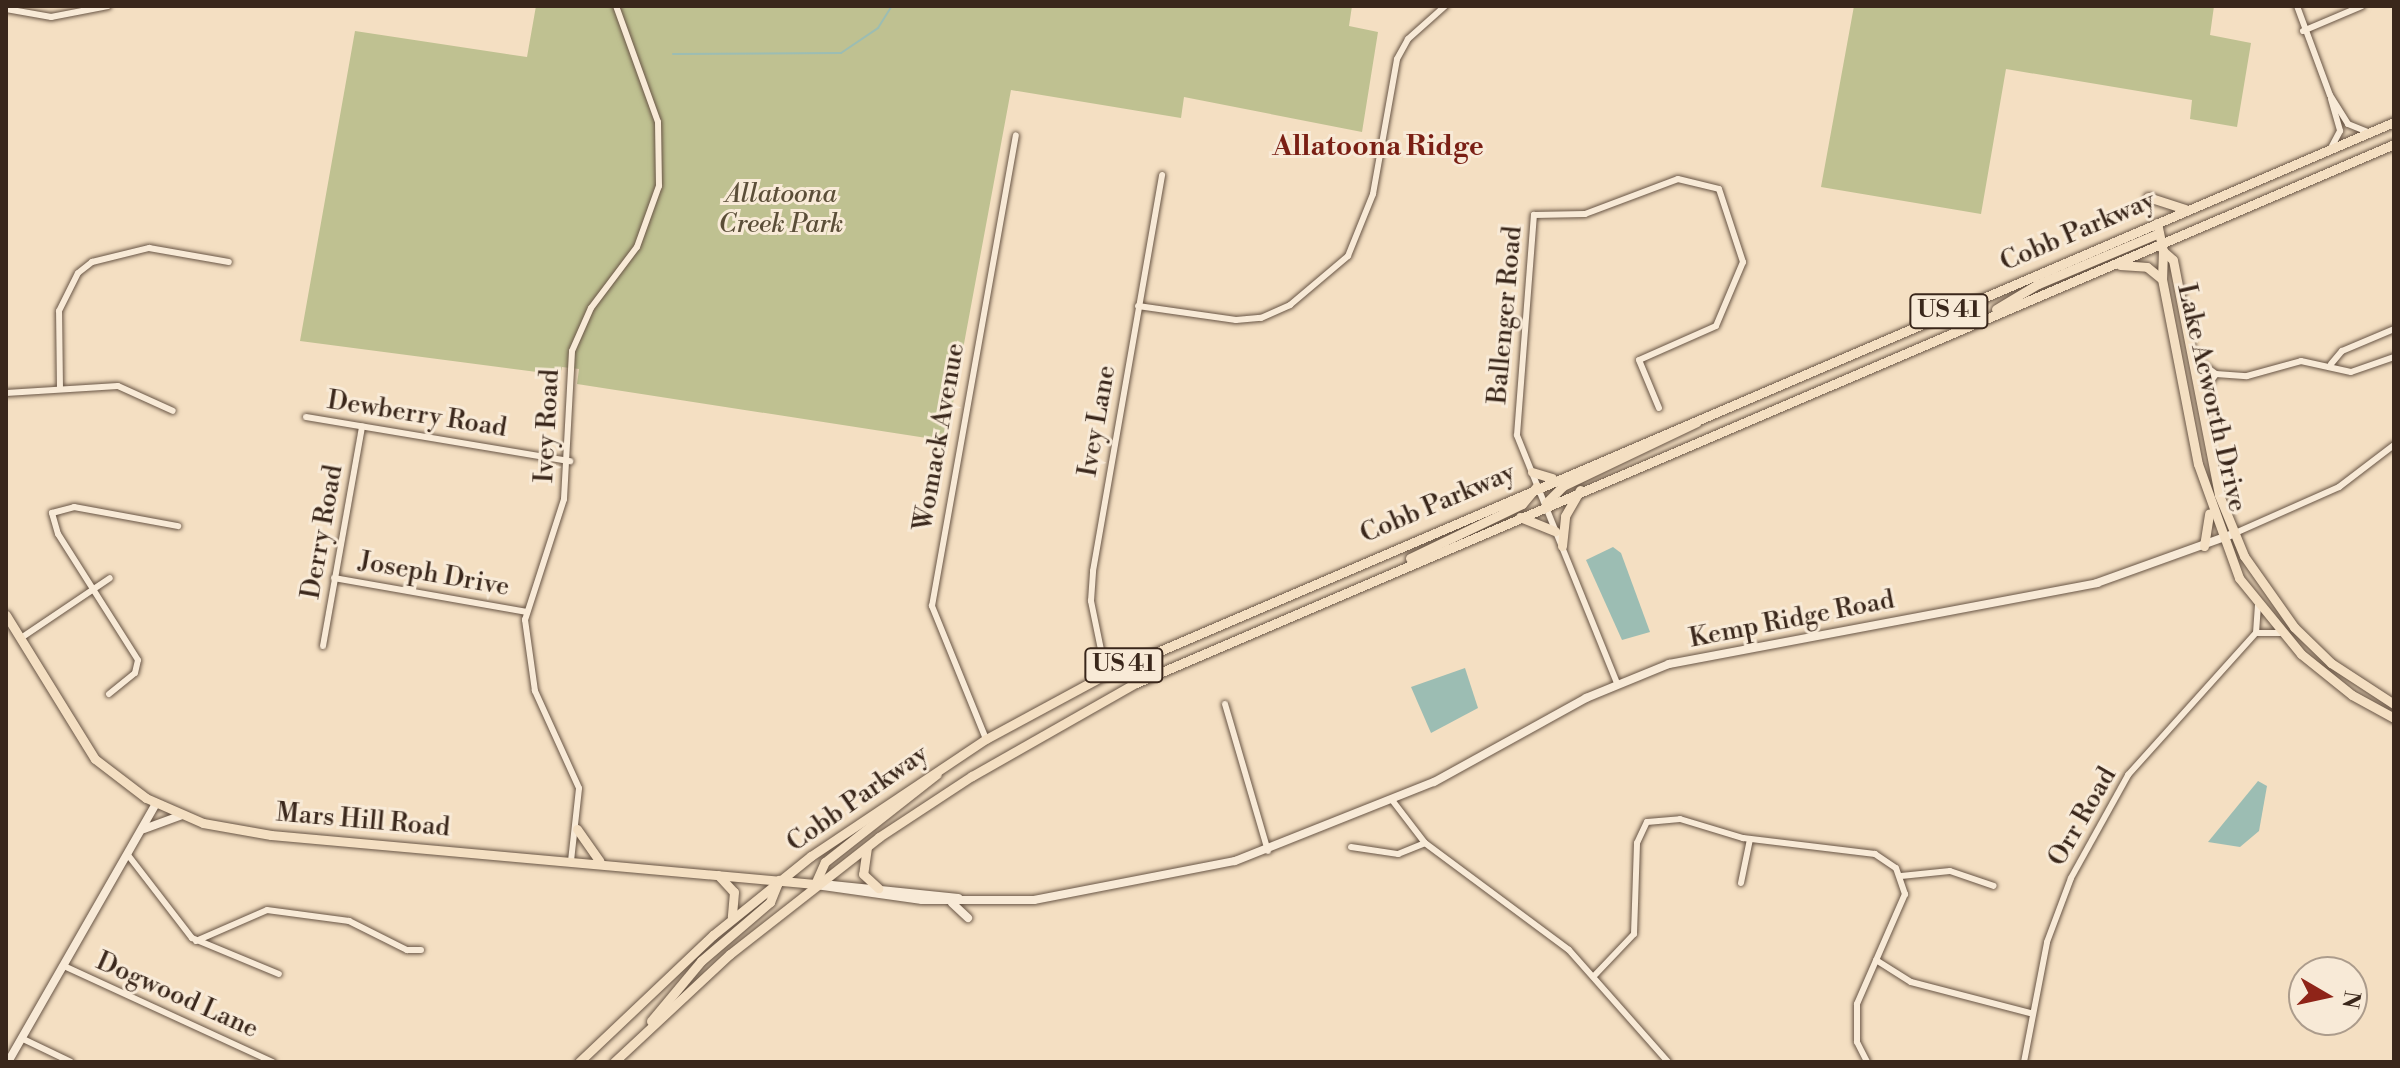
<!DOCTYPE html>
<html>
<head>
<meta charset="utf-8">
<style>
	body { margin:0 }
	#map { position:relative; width:2400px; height:1068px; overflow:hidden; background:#f4dfc2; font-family:"Libre Bodoni",serif }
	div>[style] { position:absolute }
	.green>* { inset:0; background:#bfc191 }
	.water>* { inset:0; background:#9cbdb3 }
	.stream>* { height:2px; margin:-1px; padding:0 1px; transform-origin:1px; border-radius:1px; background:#9cbdb3 }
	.roads { filter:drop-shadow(0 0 2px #685545) drop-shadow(0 0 2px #685545) }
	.street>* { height:6px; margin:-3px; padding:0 3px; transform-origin:3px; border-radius:3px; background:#f8ead7 }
	.secondary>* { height:8px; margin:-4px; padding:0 4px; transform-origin:4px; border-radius:4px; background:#f8ead7 }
	.primary>* { height:9px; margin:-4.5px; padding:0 4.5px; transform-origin:4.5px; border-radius:4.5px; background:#f4dfc2 }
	span { translate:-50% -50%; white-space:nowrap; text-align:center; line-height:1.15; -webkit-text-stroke:6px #f8ead7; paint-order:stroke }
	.shield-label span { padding:2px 6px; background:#f8ead7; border:2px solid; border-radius:6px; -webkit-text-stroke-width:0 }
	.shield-label { font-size:24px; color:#3a271b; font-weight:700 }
	.park-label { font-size:26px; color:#5b4e38; font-style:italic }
	.street-label { font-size:26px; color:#3a271b }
	.neighbourhood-label { font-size:28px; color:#7a1f14; font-weight:700 }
	.frame { position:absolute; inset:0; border:8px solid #3a271b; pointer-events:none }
	.north { position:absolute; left:2288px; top:956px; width:80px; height:80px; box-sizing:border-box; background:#f8ead7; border:2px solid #ac9c8c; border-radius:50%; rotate:99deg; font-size:22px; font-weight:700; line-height:32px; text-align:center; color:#3a271b }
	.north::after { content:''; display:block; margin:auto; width:28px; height:36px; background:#8f2418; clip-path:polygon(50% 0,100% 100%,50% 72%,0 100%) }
</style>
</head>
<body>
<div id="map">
	<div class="green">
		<i style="clip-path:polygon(536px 6px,1352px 6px,1349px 26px,1378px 32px,1362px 132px,1184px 97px,1181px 118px,1011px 90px,946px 441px,577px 384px,579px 369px,562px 367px,560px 375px,300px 341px,355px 31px,527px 57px)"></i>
		<i style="clip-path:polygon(1854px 6px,2214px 6px,2210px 35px,2251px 43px,2237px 127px,2190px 119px,2192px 100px,2006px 69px,1981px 214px,1821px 187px)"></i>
	</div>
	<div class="water">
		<i style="clip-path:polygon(1613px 547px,1621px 553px,1650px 632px,1622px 640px,1586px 560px)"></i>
		<i style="clip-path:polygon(1465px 668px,1478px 708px,1431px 733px,1411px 687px)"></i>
		<i style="clip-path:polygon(2258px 781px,2267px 786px,2259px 831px,2240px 847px,2208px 842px)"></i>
	</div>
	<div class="stream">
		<i style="left:673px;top:54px;width:168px;rotate:-0.3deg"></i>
		<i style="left:841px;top:53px;width:45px;rotate:-34deg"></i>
		<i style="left:878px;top:28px;width:26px;rotate:-58deg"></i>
	</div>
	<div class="roads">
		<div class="street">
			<i style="left:2297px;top:6px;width:95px;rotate:69.7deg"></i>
			<i style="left:2330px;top:95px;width:34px;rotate:58deg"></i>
			<i style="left:2348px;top:124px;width:22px;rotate:22deg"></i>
			<i style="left:6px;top:9px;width:46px;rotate:10.1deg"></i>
			<i style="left:51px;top:17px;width:58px;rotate:-10.9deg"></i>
			<i style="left:2303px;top:31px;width:64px;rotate:-23deg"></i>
			<i style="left:2331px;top:99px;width:33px;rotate:74deg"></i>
			<i style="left:2340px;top:131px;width:19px;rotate:118deg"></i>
			<i style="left:1138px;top:306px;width:99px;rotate:8.1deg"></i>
			<i style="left:1236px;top:320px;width:25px;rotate:-5deg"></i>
			<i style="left:1261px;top:318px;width:32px;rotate:-24deg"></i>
			<i style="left:1290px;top:305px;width:76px;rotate:-40.2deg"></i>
			<i style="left:1348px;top:256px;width:67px;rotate:-68deg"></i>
			<i style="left:1373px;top:194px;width:137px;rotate:-79.9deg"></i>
			<i style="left:1397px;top:59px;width:23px;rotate:-61deg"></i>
			<i style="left:1408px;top:39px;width:50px;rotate:-41.7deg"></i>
			<i style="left:2194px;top:358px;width:27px;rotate:36deg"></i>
			<i style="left:2216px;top:374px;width:31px;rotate:4deg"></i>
			<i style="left:2247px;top:376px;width:56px;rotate:-15.5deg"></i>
			<i style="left:2301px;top:361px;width:51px;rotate:12.4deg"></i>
			<i style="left:2351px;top:372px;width:46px;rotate:-19.2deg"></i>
			<i style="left:2331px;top:364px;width:17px;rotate:-50deg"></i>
			<i style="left:2342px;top:351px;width:56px;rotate:-22.9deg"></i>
			<i style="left:60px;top:389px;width:78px;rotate:-90.7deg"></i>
			<i style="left:59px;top:311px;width:42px;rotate:-63.4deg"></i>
			<i style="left:78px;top:273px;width:18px;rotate:-38deg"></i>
			<i style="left:92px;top:262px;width:59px;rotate:-13.8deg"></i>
			<i style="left:149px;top:248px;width:81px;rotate:9.9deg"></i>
			<i style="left:6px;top:393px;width:112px;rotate:-3.6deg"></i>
			<i style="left:118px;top:386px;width:60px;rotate:24.4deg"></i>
			<i style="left:2200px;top:396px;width:27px;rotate:-54deg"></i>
			<i style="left:306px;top:417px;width:268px;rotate:9.5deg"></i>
			<i style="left:2233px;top:534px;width:116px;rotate:-23.9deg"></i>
			<i style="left:2339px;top:487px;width:69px;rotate:-37.4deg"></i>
			<i style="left:334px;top:578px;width:196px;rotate:10deg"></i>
			<i style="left:2256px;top:633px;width:24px"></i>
			<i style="left:21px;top:638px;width:107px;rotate:-34deg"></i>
			<i style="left:323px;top:646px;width:223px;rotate:-79.9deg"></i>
			<i style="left:1106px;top:674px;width:75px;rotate:-101.6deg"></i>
			<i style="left:1091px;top:601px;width:30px;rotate:-86deg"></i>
			<i style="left:1093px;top:571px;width:402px;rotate:-80.1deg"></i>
			<i style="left:1617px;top:683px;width:267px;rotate:-112deg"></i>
			<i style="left:1517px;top:435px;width:221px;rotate:-85.6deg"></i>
			<i style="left:1534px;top:215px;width:51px;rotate:-1.1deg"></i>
			<i style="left:1585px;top:214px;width:99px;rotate:-20.6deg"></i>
			<i style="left:1678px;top:179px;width:42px;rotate:13.7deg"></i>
			<i style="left:1719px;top:189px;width:77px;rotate:71.8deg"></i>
			<i style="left:1743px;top:262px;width:69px;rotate:112.9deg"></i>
			<i style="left:1716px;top:326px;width:84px;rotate:156.2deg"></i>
			<i style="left:1639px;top:360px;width:52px;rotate:67.4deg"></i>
			<i style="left:109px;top:694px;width:33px;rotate:-39deg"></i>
			<i style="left:135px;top:673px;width:13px;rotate:-77deg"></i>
			<i style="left:138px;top:660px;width:149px;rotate:-122.4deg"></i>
			<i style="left:58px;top:534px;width:22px;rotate:-106deg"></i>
			<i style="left:52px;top:513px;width:23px;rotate:-15deg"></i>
			<i style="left:74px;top:507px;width:106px;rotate:10.4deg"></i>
			<i style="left:1225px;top:704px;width:153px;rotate:73.7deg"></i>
			<i style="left:986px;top:739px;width:144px;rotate:-112.1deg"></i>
			<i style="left:932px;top:606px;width:478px;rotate:-79.9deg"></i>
			<i style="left:1392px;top:800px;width:54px;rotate:52.5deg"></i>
			<i style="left:1425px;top:843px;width:179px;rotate:36.6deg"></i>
			<i style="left:1569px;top:950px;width:149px;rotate:48.5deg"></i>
			<i style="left:1351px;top:847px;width:48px;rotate:8.5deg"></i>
			<i style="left:1398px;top:854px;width:29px;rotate:-22deg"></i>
			<i style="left:128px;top:855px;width:105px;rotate:52.4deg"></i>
			<i style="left:192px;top:938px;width:94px;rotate:22.5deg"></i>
			<i style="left:571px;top:861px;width:73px;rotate:-83.7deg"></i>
			<i style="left:579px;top:788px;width:107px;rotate:-114.4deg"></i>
			<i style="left:535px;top:691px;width:72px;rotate:-98deg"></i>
			<i style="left:525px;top:620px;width:127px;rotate:-72.1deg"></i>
			<i style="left:564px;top:499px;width:148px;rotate:-86.9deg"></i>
			<i style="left:572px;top:351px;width:47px;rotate:-66.2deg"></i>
			<i style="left:591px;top:308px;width:76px;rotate:-53deg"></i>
			<i style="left:637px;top:247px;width:65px;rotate:-70.2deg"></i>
			<i style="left:659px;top:186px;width:64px;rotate:-90.9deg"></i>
			<i style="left:658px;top:122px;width:123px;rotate:-109.9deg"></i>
			<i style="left:1901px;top:876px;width:49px;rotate:-5.8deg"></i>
			<i style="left:1950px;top:871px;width:46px;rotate:18.8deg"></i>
			<i style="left:1741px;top:883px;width:45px;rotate:-78.4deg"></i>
			<i style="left:196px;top:941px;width:77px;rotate:-23.6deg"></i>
			<i style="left:267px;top:910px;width:83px;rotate:7.6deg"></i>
			<i style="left:349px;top:921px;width:65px;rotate:26.6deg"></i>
			<i style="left:407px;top:950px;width:14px"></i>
			<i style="left:1876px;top:960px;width:41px;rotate:32.2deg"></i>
			<i style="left:1911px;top:982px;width:123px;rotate:14.6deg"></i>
			<i style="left:64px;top:966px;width:230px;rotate:24.7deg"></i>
			<i style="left:1594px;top:976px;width:58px;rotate:-46.4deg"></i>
			<i style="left:1634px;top:934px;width:91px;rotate:-88.1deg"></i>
			<i style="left:1637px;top:843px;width:23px;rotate:-65deg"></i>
			<i style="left:1647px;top:822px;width:33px;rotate:-5deg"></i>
			<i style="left:1680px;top:819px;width:66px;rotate:16.8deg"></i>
			<i style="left:1743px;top:838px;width:133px;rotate:6.9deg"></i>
			<i style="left:1875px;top:854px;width:25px;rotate:34deg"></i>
			<i style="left:1896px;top:868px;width:28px;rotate:71deg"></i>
			<i style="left:1905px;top:894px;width:120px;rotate:113.6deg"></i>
			<i style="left:1857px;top:1004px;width:38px;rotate:90deg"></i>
			<i style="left:1857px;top:1042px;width:22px;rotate:63deg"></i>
			<i style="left:21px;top:1038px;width:55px;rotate:25.6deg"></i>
			<i style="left:2024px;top:1062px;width:122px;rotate:-79.1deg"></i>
			<i style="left:2047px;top:942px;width:68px;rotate:-69.4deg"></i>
			<i style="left:2071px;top:878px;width:118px;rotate:-61deg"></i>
			<i style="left:2128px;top:775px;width:191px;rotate:-48deg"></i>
			<i style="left:2256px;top:633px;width:27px;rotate:-86deg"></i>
		</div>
		<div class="secondary">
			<i style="left:144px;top:829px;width:40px;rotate:-20.2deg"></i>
			<i style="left:816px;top:885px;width:107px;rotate:8.1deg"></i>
			<i style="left:922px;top:900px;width:112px"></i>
			<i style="left:1034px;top:900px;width:205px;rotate:-11deg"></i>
			<i style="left:1235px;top:861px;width:214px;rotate:-21.7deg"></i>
			<i style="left:1434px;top:782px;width:174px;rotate:-28.9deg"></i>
			<i style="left:1586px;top:698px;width:90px;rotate:-22.3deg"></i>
			<i style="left:1669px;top:664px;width:436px;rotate:-10.7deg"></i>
			<i style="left:2097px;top:583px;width:145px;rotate:-19.8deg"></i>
			<i style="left:832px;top:885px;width:127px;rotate:5.9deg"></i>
			<i style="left:952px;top:903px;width:22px;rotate:43deg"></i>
			<i style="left:8px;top:1062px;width:297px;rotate:-60.2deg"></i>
		</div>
		<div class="primary">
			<i style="left:2148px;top:197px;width:39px;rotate:18deg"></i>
			<i style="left:2157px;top:223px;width:29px;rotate:78deg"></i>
			<i style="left:2163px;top:251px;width:13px;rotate:42deg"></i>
			<i style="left:2173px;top:260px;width:239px;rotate:78.9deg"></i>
			<i style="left:2219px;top:495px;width:66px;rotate:67.7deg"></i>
			<i style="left:2244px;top:556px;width:87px;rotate:54.8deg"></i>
			<i style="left:2294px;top:627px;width:52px;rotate:44.2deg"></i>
			<i style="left:2331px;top:663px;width:75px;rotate:33.1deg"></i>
			<i style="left:2163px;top:251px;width:28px;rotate:92deg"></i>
			<i style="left:2162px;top:279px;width:188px;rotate:79deg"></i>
			<i style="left:2198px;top:464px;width:121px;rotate:70.2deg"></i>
			<i style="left:2239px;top:578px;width:98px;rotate:50.8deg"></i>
			<i style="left:2301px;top:654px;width:65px;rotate:38.8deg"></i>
			<i style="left:2352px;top:695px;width:48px;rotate:28.7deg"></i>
			<i style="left:2120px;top:265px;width:27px;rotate:4deg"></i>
			<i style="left:2147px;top:267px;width:19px;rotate:39deg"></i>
			<i style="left:1996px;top:309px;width:49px;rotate:-30.8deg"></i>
			<i style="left:2038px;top:284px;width:131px;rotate:-22.9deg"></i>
			<i style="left:1532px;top:472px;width:21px;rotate:17deg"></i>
			<i style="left:1546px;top:503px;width:24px;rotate:-45deg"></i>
			<i style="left:1563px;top:486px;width:148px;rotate:-25.5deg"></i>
			<i style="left:1520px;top:517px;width:38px;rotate:22deg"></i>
			<i style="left:1562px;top:546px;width:30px;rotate:-84deg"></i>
			<i style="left:1565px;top:516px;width:30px;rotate:-60deg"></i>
			<i style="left:2204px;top:546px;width:33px;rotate:-81deg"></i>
			<i style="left:1410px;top:558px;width:124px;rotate:-25.7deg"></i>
			<i style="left:1522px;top:504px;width:23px;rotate:-50deg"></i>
			<i style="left:6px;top:615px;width:169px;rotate:58.3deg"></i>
			<i style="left:95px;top:759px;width:64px;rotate:37.4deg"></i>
			<i style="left:146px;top:798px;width:62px;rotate:23.7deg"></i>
			<i style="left:203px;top:823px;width:69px;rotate:10deg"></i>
			<i style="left:271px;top:835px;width:546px;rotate:5.15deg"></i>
			<i style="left:577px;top:829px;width:39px;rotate:55deg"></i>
			<i style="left:867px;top:847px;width:27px;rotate:98deg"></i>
			<i style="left:863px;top:874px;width:21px;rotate:43deg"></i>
			<i style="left:718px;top:875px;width:23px;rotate:47deg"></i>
			<i style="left:734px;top:892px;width:25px;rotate:95deg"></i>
			<i style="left:815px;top:884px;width:24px;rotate:-66deg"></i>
			<i style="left:825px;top:862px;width:142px;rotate:-38.2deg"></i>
			<i style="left:651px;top:1021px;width:78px;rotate:-50.2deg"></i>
			<i style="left:701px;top:961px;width:91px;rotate:-40.5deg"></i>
			<i style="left:770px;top:902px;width:24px;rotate:-68deg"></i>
			<i style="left:579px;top:1062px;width:185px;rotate:-43.5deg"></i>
			<i style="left:713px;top:935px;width:126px;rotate:-38.9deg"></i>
			<i style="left:811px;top:856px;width:211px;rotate:-33.8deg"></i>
			<i style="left:986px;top:739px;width:136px;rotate:-28.4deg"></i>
			<i style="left:1106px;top:674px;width:1401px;rotate:-23.2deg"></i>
			<i style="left:614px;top:1062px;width:158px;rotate:-43deg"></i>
			<i style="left:730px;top:954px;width:189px;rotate:-38.1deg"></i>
			<i style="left:879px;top:837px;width:111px;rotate:-33.3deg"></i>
			<i style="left:972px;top:776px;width:189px;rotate:-29.6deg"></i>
			<i style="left:1136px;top:683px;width:1369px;rotate:-23.19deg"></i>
		</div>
	</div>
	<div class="shield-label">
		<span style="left:1949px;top:311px">US 41</span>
		<span style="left:1124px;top:665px">US 41</span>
	</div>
	<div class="park-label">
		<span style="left:781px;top:210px">Allatoona<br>Creek Park</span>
	</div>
	<div class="street-label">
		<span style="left:2078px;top:232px;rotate:-23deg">Cobb Parkway</span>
		<span style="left:1506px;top:315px;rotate:-85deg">Ballenger Road</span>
		<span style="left:2211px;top:398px;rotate:77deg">Lake Acworth Drive</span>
		<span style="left:417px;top:415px;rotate:9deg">Dewberry Road</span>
		<span style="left:1098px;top:421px;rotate:-80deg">Ivey Lane</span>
		<span style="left:548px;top:426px;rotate:-87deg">Ivey Road</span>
		<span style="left:940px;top:437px;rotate:-80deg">Womack Avenue</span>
		<span style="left:1438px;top:504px;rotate:-23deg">Cobb Parkway</span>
		<span style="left:323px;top:532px;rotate:-80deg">Derry Road</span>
		<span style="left:434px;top:575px;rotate:10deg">Joseph Drive</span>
		<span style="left:1792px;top:620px;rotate:-11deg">Kemp Ridge Road</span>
		<span style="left:858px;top:799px;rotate:-35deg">Cobb Parkway</span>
		<span style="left:2083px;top:817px;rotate:-60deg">Orr Road</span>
		<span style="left:363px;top:821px;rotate:5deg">Mars Hill Road</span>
		<span style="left:177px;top:996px;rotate:24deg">Dogwood Lane</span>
	</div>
	<div class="neighbourhood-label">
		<span style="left:1378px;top:147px">Allatoona Ridge</span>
	</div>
	<div class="frame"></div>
	<div class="north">N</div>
</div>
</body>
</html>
